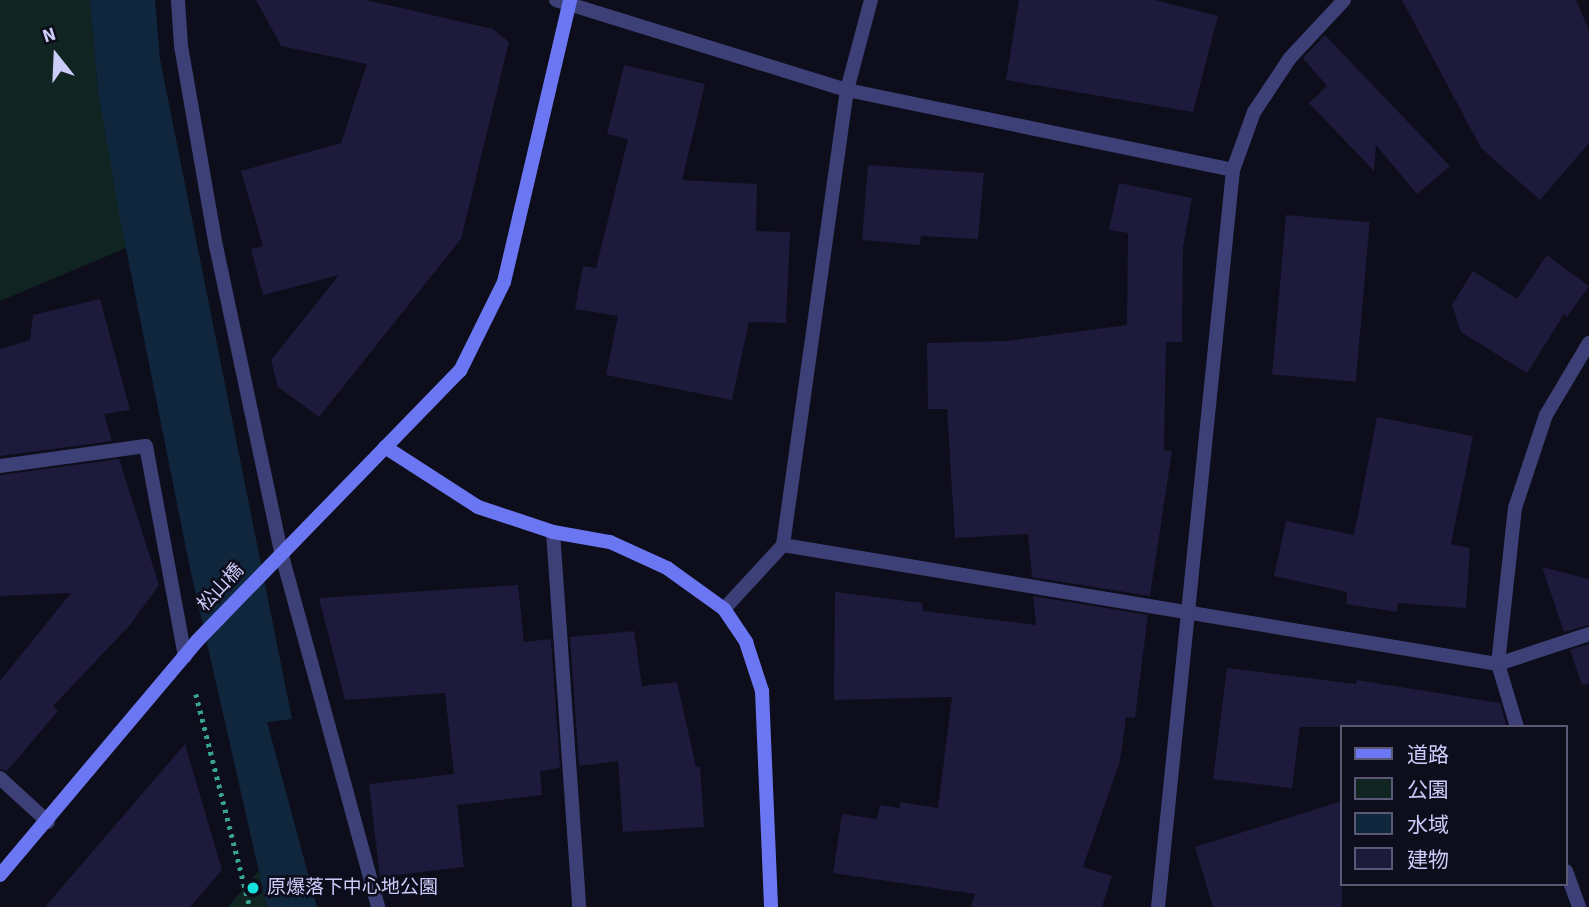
<!DOCTYPE html>
<html>
<head>
<meta charset="utf-8">
<style>
	body { margin:0 }
	#map { position:relative; width:1589px; height:907px; overflow:hidden; background:#0e0d1b; font-family:"Source Sans 3","Noto Sans JP",sans-serif }
	div>[style] { position:absolute }
	.green>* { inset:0; background:#102522 }
	.water>* { inset:0; background:#0f263d }
	.building>* { inset:0; background:#1d1a3b; transform-origin:0 0 }
	.path>* { height:4.5px; margin-top:-2.25px; transform-origin:0; background:repeating-linear-gradient(90deg,#37a390 0 3.5px,transparent 0 8.5px) }
	.street>* { height:14px; margin:-7px; padding:0 7px; transform-origin:7px; border-radius:7px; background:#3c4076 }
	.secondary>* { height:14px; margin:-7px; padding:0 7px; transform-origin:7px; border-radius:7px; background:#6b77f2 }
	.dots>* { width:19px; height:19px; translate:-50% -50%; box-sizing:border-box; border:4px solid #0e0d1b; border-radius:50% }
	span { translate:-50% -50%; white-space:nowrap; text-align:center; line-height:1.15; -webkit-text-stroke:5px #0e0d1b; paint-order:stroke }
	.street-label { font-size:19px; color:#ccccfb }
	.poi-label { font-size:19px; color:#ccccfb }
	.left { translate:0 -50%; text-align:left }
	.legend { position:absolute; left:1340px; top:725px; width:228px; height:161px; box-sizing:border-box; background:#0e0d1b; border:2px solid #5a5975; margin:0; padding:9px 12px; list-style:none; font-size:21px; color:#ccccfb }
	.legend li { display:flex; align-items:center; gap:14px; height:35px }
	.legend b { width:35px; border:2px solid #5a5975 }
	.north { position:absolute; left:21px; top:21px; width:70px; height:70px; -webkit-text-stroke:5px #0e0d1b; paint-order:stroke; rotate:342deg; font-size:19px; font-weight:700; line-height:28px; text-align:center; color:#ccccfb }
	.north::after { content:''; display:block; margin:auto; width:24px; height:32px; background:#ccccfb; clip-path:polygon(50% 0,100% 100%,50% 72%,0 100%) }
</style>
</head>
<body>
<div id="map">
	<div class="green">
		<i style="clip-path:polygon(0 0,90px 0,98px 91px,126px 248px,0 301px)"></i>
		<i style="clip-path:polygon(259px 870px,267px 907px,228px 907px)"></i>
	</div>
	<div class="water">
		<i style="clip-path:polygon(90px 0,155px 0,160px 59px,292px 719px,267px 722px,317px 907px,267px 907px,189px 564px,120px 219px,98px 91px)"></i>
	</div>
	<div class="building">
		<i style="clip-path:polygon(256px 0,366px 0,493px 29px,509px 42px,461px 239px,319px 417px,278px 387px,271px 360px,339px 275px,263px 295px,251px 249px,263px 246px,241px 171px,341px 143px,367px 64px,281px 46px)"></i>
		<i style="clip-path:polygon(1019px 0,1154px 0,1218px 16px,1193px 112px,1006px 80px)"></i>
		<i style="clip-path:polygon(1402px 0,1576px 0,1589px 30px,1589px 143px,1540px 200px,1481px 148px)"></i>
		<i style="clip-path:polygon(1325px 35px,1450px 166px,1417px 194px,1376px 145px,1374px 171px,1309px 103px,1327px 86px,1303px 58px)"></i>
		<i style="clip-path:polygon(624px 65px,705px 84px,682px 180px,757px 184px,756px 231px,790px 232px,786px 323px,749px 322px,732px 400px,606px 375px,618px 316px,575px 309px,583px 266px,596px 268px,628px 139px,607px 134px)"></i>
		<i style="clip-path:polygon(868px 165px,984px 173px,978px 239px,921px 236px,920px 245px,862px 240px)"></i>
		<i style="clip-path:polygon(1119px 183px,1192px 198px,1183px 246px,1182px 342px,1166px 342px,1164px 450px,1172px 451px,1150px 596px,1032px 577px,1028px 534px,955px 538px,947px 409px,928px 409px,927px 343px,1006px 341px,1127px 325px,1128px 233px,1109px 230px)"></i>
		<i style="left:1286px;top:215px;width:84px;height:160px;rotate:5deg"></i>
		<i style="clip-path:polygon(1547px 255px,1589px 286px,1567px 317px,1564px 314px,1527px 373px,1461px 332px,1452px 305px,1473px 271px,1517px 299px)"></i>
		<i style="clip-path:polygon(100px 299px,130px 410px,104px 414px,112px 441px,0 456px,0 349px,30px 340px,33px 315px)"></i>
		<i style="clip-path:polygon(1377px 417px,1473px 436px,1451px 544px,1470px 548px,1466px 608px,1398px 603px,1397px 612px,1346px 604px,1347px 592px,1274px 576px,1286px 521px,1354px 535px)"></i>
		<i style="clip-path:polygon(119px 459px,159px 585px,130px 625px,53px 706px,58px 711px,7px 771px,0 769px,0 681px,71px 593px,0 596px,0 475px)"></i>
		<i style="clip-path:polygon(1542px 567px,1589px 579px,1589px 625px,1564px 632px)"></i>
		<i style="clip-path:polygon(518px 585px,524px 642px,551px 639px,560px 768px,540px 771px,542px 795px,457px 805px,464px 867px,380px 877px,369px 784px,454px 774px,445px 693px,345px 700px,319px 598px)"></i>
		<i style="clip-path:polygon(835px 592px,922px 603px,923px 611px,1036px 625px,1033px 596px,1148px 615px,1135px 718px,1126px 717px,1120px 761px,1083px 867px,1112px 876px,1102px 907px,971px 907px,975px 894px,833px 873px,842px 814px,877px 819px,880px 805px,900px 808px,900px 802px,938px 808px,952px 697px,834px 700px)"></i>
		<i style="clip-path:polygon(634px 631px,642px 686px,677px 682px,696px 767px,700px 766px,704px 827px,623px 832px,618px 761px,579px 766px,570px 637px)"></i>
		<i style="clip-path:polygon(1589px 644px,1589px 684px,1582px 685px,1570px 650px)"></i>
		<i style="clip-path:polygon(1227px 668px,1356px 684px,1357px 680px,1500px 703px,1507px 727px,1300px 727px,1292px 788px,1213px 779px)"></i>
		<i style="clip-path:polygon(185px 744px,222px 870px,190px 907px,45px 907px)"></i>
		<i style="clip-path:polygon(1342px 801px,1342px 907px,1213px 907px,1195px 847px)"></i>
	</div>
	<div class="path">
		<i style="left:196px;top:694px;width:220px;rotate:75.8deg"></i>
	</div>
	<div class="street">
		<i style="left:178px;top:0;width:46px;rotate:86.3deg"></i>
		<i style="left:181px;top:46px;width:203px;rotate:80.1deg"></i>
		<i style="left:216px;top:246px;width:313px;rotate:78deg"></i>
		<i style="left:281px;top:552px;width:368px;rotate:74.7deg"></i>
		<i style="left:556px;top:0;width:305px;rotate:17.2deg"></i>
		<i style="left:847px;top:90px;width:394px;rotate:11.7deg"></i>
		<i style="left:0;top:466px;width:147px;rotate:-7.8deg"></i>
		<i style="left:146px;top:446px;width:214px;rotate:79.5deg"></i>
		<i style="left:553px;top:532px;width:376px;rotate:86deg"></i>
		<i style="left:783px;top:545px;width:725px;rotate:9.45deg"></i>
		<i style="left:1498px;top:664px;width:96px;rotate:-18.2deg"></i>
		<i style="left:724px;top:609px;width:87px;rotate:-47.3deg"></i>
		<i style="left:783px;top:545px;width:459px;rotate:-82deg"></i>
		<i style="left:847px;top:90px;width:93px;rotate:-75.1deg"></i>
		<i style="left:1517px;top:727px;width:66px;rotate:-106.8deg"></i>
		<i style="left:1498px;top:664px;width:157px;rotate:-83.8deg"></i>
		<i style="left:1515px;top:508px;width:98px;rotate:-71.6deg"></i>
		<i style="left:1546px;top:415px;width:84px;rotate:-59.2deg"></i>
		<i style="left:0;top:778px;width:65px;rotate:42.5deg"></i>
		<i style="left:1566px;top:871px;width:38px;rotate:70deg"></i>
		<i style="left:1158px;top:907px;width:741px;rotate:-84.19deg"></i>
		<i style="left:1233px;top:170px;width:62px;rotate:-70.1deg"></i>
		<i style="left:1254px;top:112px;width:65px;rotate:-56.3deg"></i>
		<i style="left:1290px;top:58px;width:79px;rotate:-47deg"></i>
	</div>
	<div class="secondary">
		<i style="left:385px;top:447px;width:111px;rotate:32.8deg"></i>
		<i style="left:478px;top:507px;width:79px;rotate:18.4deg"></i>
		<i style="left:553px;top:532px;width:58px;rotate:10deg"></i>
		<i style="left:610px;top:542px;width:63px;rotate:24.5deg"></i>
		<i style="left:667px;top:568px;width:70px;rotate:35.7deg"></i>
		<i style="left:724px;top:609px;width:40px;rotate:56deg"></i>
		<i style="left:746px;top:642px;width:52px;rotate:71.9deg"></i>
		<i style="left:762px;top:691px;width:216px;rotate:87.6deg"></i>
		<i style="left:0;top:875px;width:306px;rotate:-49.9deg"></i>
		<i style="left:197px;top:641px;width:377px;rotate:-45.8deg"></i>
		<i style="left:460px;top:371px;width:99px;rotate:-63.7deg"></i>
		<i style="left:504px;top:282px;width:290px;rotate:-76.8deg"></i>
	</div>
	<div class="dots">
		<i style="left:253px;top:888px;background:#13dfdb"></i>
	</div>
	<div class="street-label">
		<span style="left:221px;top:588px;rotate:-47deg">松山橋</span>
	</div>
	<div class="poi-label">
		<span class="left" style="left:267px;top:888px">原爆落下中心地公園</span>
	</div>
	<ul class="legend">
	<li><b style="height:9px;background:#6b77f2"></b>道路</li>
	<li><b style="height:19px;background:#102522"></b>公園</li>
	<li><b style="height:19px;background:#0f263d"></b>水域</li>
	<li><b style="height:19px;background:#1d1a3b"></b>建物</li>
	</ul>
	<div class="north">N</div>
</div>
</body>
</html>
